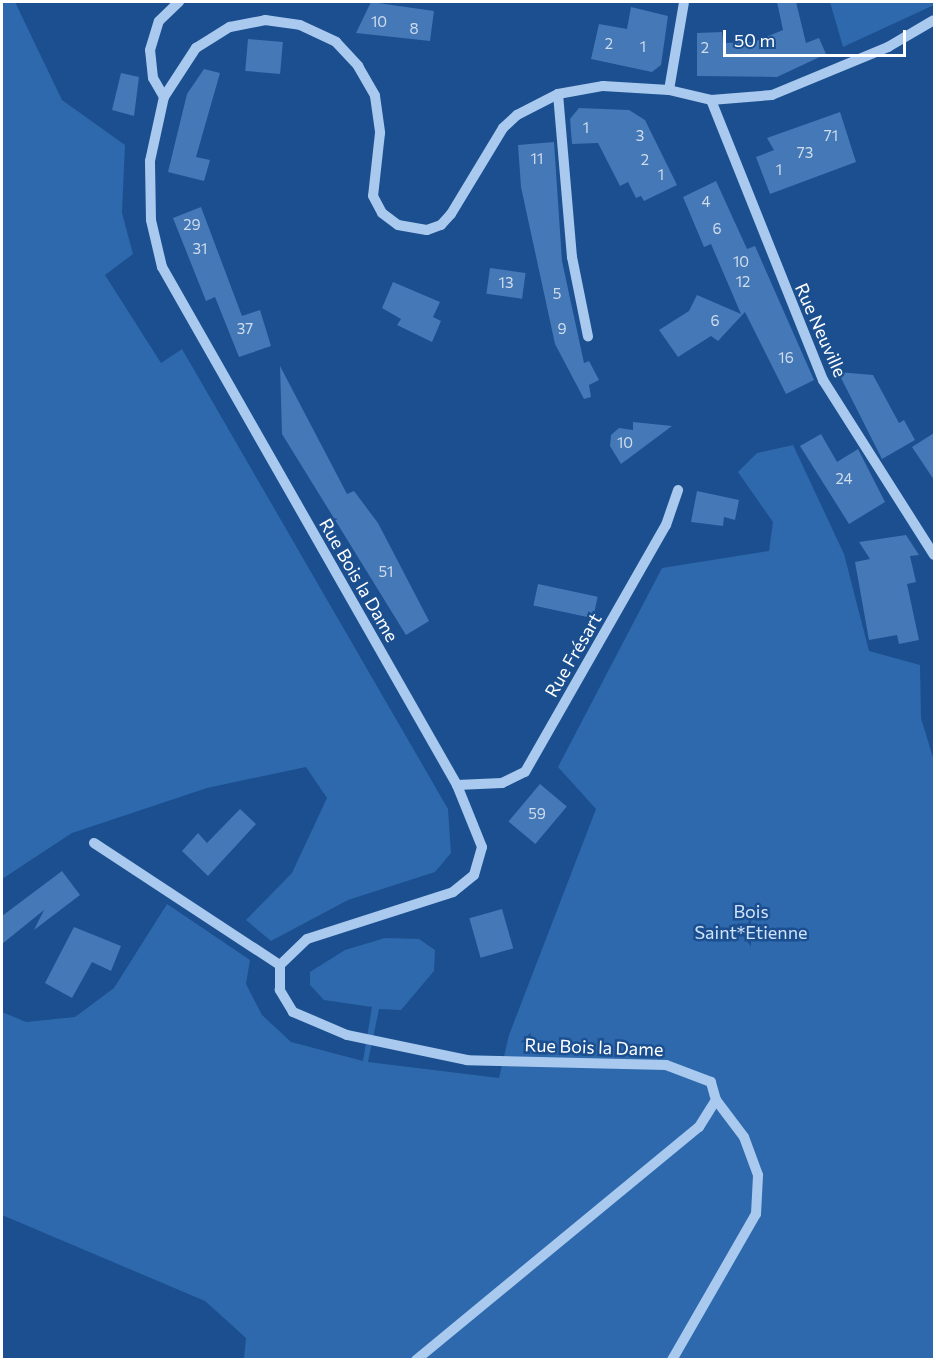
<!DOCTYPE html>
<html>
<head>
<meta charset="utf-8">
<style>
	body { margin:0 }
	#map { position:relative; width:936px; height:1361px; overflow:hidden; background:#1b4f8f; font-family:Commissioner,sans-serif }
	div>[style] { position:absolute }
	.green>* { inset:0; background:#2e69ad }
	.building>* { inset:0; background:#4478b7; transform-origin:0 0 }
	.minor>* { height:10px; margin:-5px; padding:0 5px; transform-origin:5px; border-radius:5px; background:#a9c9ee }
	span { translate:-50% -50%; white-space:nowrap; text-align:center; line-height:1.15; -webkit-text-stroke:5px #1b4f8f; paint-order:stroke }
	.number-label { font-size:15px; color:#d0dded }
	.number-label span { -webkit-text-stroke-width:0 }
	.street-label { font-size:18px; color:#fff }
	.park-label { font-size:18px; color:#cfe3fa }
	.frame { position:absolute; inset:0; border:3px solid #fff; pointer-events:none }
	.scale { position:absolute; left:723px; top:30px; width:183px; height:27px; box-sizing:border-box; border:3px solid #fff; border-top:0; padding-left:8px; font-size:18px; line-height:21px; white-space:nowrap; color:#fff; -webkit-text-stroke:4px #1b4f8f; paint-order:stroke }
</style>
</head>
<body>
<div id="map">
	<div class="green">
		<i style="clip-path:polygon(2px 2px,15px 2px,62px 100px,125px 145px,122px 213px,133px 254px,105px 275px,161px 363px,182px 349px,448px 809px,451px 853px,435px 872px,348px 900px,271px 941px,246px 920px,292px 873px,327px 798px,306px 767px,207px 788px,72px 833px,2px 879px)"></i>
		<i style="clip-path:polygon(830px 2px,934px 2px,934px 5px,843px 47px)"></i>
		<i style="clip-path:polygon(793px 445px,844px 554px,869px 651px,920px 665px,921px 718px,934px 761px,934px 1359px,244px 1359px,246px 1338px,205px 1301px,2px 1215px,2px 1012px,26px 1022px,75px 1017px,114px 988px,167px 904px,250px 960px,246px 984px,262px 1015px,291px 1042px,363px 1061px,372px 1007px,324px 1000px,310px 985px,310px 972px,345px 950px,385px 938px,419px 939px,435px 950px,434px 971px,401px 1010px,379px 1009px,368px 1062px,499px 1078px,509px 1035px,596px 809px,558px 767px,662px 568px,769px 551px,773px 522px,738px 472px,757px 453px)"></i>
	</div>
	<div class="building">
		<i style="clip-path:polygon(371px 2px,434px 11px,430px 41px,356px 33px)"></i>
		<i style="clip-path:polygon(777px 2px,796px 2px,806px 43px,819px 38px,826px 54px,777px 77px,697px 76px,697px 33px,722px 32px,723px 43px,754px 42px,783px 30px)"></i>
		<i style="clip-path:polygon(631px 7px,668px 16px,661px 65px,652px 72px,591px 59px,599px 24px,627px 29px)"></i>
		<i style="left:248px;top:39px;width:35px;height:32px;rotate:5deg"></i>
		<i style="clip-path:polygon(204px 69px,220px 73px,196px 157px,210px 160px,204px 181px,168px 172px,187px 94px)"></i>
		<i style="clip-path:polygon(121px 73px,139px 77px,134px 116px,112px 110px)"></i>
		<i style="clip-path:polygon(579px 108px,629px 110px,645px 120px,677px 185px,644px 201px,641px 196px,636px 198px,628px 182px,620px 186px,598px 143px,572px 144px,570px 119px)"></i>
		<i style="clip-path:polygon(840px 112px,856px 162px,770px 194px,756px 157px,774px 150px,767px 138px)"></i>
		<i style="clip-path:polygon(554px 142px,562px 261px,584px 363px,589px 361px,599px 380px,589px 385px,591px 397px,584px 399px,555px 344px,521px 187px,518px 145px)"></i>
		<i style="clip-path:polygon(716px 181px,747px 249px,755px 246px,814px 380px,786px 394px,745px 312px,718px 341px,711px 336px,678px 357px,659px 330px,689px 311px,697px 295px,741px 314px,711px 244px,704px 247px,683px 197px)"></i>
		<i style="clip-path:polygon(201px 207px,242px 316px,260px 310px,271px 346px,239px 357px,215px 297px,206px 301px,173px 218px)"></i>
		<i style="left:490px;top:268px;width:36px;height:26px;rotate:8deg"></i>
		<i style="clip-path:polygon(393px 282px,440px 302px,433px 317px,441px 321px,432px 342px,397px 325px,401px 319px,382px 308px)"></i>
		<i style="clip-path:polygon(280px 366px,347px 494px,354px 491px,378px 523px,429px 621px,406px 635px,282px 434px)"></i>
		<i style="clip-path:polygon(838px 372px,873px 375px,899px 423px,904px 420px,915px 440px,882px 459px)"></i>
		<i style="clip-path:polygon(633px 422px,672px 426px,621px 464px,610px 446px,611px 435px,619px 428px,633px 430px)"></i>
		<i style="clip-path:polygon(934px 433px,934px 480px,912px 447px)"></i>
		<i style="clip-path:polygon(821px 434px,837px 462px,858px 449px,885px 502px,849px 524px,800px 446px)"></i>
		<i style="clip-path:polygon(697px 491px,739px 500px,735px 520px,724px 517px,723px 526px,691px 522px)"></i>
		<i style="clip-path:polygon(906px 535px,919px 555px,910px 556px,916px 582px,907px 584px,919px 640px,899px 644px,897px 635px,869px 640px,855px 562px,870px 559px,859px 542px)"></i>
		<i style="left:538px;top:584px;width:61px;height:22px;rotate:12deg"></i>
		<i style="left:540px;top:784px;width:35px;height:49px;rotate:40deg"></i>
		<i style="clip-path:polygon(240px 809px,256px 824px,208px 876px,182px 851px,198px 833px,207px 843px)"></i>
		<i style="clip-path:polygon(62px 871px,80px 895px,34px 930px,44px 910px,2px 944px,2px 916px)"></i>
		<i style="left:502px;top:909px;width:41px;height:34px;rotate:74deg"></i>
		<i style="clip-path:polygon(74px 927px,121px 946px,111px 971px,92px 962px,72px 998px,45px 983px)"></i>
	</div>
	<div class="minor">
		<i style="left:669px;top:90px;width:89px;rotate:-80.3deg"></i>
		<i style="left:558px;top:94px;width:164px;rotate:85.1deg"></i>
		<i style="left:572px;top:257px;width:81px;rotate:78.6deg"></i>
		<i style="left:164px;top:97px;width:22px;rotate:-120deg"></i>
		<i style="left:153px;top:78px;width:28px;rotate:-96deg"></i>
		<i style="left:150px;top:50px;width:30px;rotate:-73deg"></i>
		<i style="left:159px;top:21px;width:28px;rotate:-44deg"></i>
		<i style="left:711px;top:100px;width:302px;rotate:68.2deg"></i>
		<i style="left:823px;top:380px;width:207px;rotate:57.6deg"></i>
		<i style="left:457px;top:785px;width:45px;rotate:-2.5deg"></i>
		<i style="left:502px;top:783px;width:25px;rotate:-26deg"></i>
		<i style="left:525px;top:772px;width:284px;rotate:-60.3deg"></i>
		<i style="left:666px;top:525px;width:37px;rotate:-71deg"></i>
		<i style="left:94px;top:843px;width:222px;rotate:33.3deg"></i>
		<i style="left:416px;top:1360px;width:367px;rotate:-39.5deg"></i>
		<i style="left:699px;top:1127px;width:32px;rotate:-58deg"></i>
		<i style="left:716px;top:1100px;width:19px;rotate:-106deg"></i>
		<i style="left:711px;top:1082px;width:48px;rotate:-159.3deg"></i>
		<i style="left:666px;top:1065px;width:199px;rotate:-178.6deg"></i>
		<i style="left:467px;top:1060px;width:123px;rotate:-168.2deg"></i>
		<i style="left:347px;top:1035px;width:59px;rotate:-156.9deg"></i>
		<i style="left:293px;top:1012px;width:26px;rotate:-121deg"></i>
		<i style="left:280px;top:990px;width:25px;rotate:-90deg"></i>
		<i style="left:280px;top:965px;width:37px;rotate:-44deg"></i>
		<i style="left:307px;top:939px;width:153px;rotate:-17.8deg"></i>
		<i style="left:453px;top:892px;width:27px;rotate:-39deg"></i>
		<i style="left:474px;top:875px;width:29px;rotate:-74deg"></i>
		<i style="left:482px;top:847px;width:67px;rotate:-112deg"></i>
		<i style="left:457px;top:785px;width:596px;rotate:-119.66deg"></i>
		<i style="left:162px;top:267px;width:48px;rotate:-103.2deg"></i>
		<i style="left:151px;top:220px;width:59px;rotate:-91deg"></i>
		<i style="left:150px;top:161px;width:66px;rotate:-77.7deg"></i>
		<i style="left:164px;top:97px;width:59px;rotate:-56.9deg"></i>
		<i style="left:196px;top:48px;width:40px;rotate:-32deg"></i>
		<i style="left:230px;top:27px;width:36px;rotate:-11deg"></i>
		<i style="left:265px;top:20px;width:35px;rotate:8deg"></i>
		<i style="left:300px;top:25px;width:40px;rotate:25deg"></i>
		<i style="left:336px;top:42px;width:33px;rotate:47deg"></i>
		<i style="left:358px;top:66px;width:34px;rotate:60deg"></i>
		<i style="left:375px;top:96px;width:37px;rotate:82deg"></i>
		<i style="left:380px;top:133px;width:63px;rotate:96.3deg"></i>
		<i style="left:373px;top:196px;width:19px;rotate:62deg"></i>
		<i style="left:382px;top:213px;width:20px;rotate:37deg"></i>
		<i style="left:398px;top:225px;width:29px;rotate:10deg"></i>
		<i style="left:427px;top:230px;width:15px;rotate:-20deg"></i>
		<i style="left:441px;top:225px;width:15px;rotate:-48deg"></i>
		<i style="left:451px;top:214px;width:100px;rotate:-58.8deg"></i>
		<i style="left:503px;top:128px;width:19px;rotate:-43deg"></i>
		<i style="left:517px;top:115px;width:46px;rotate:-27.1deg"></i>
		<i style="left:558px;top:94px;width:46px;rotate:-10.1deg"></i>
		<i style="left:603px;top:86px;width:66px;rotate:3.5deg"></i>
		<i style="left:669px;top:90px;width:43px;rotate:13.4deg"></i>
		<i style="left:711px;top:100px;width:61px;rotate:-4.7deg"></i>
		<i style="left:772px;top:95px;width:126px;rotate:-22.5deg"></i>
		<i style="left:888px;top:47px;width:53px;rotate:-30.4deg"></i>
		<i style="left:672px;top:1360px;width:168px;rotate:-60.1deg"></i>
		<i style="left:756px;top:1214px;width:39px;rotate:-87deg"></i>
		<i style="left:758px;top:1175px;width:40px;rotate:-110.2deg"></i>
		<i style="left:744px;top:1137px;width:46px;rotate:-127.1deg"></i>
	</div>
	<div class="number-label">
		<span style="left:379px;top:22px">10</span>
		<span style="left:414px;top:29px">8</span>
		<span style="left:609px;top:44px">2</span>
		<span style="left:643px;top:47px">1</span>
		<span style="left:705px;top:48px">2</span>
		<span style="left:586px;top:128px">1</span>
		<span style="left:640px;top:136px">3</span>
		<span style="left:831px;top:136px">71</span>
		<span style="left:805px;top:153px">73</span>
		<span style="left:537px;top:159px">11</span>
		<span style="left:645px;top:160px">2</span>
		<span style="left:779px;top:170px">1</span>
		<span style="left:661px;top:175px">1</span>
		<span style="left:706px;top:202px">4</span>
		<span style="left:192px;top:225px">29</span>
		<span style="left:717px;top:229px">6</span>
		<span style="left:200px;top:249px">31</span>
		<span style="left:741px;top:262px">10</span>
		<span style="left:743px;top:282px">12</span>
		<span style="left:506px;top:283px">13</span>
		<span style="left:557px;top:294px">5</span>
		<span style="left:715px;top:321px">6</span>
		<span style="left:245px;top:329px">37</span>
		<span style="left:562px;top:329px">9</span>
		<span style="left:786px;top:358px">16</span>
		<span style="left:625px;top:443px">10</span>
		<span style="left:844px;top:479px">24</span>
		<span style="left:386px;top:572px">51</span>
		<span style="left:537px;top:814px">59</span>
	</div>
	<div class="street-label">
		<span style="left:821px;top:330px;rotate:66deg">Rue Neuville</span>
		<span style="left:359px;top:580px;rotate:60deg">Rue Bois la Dame</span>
		<span style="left:573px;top:655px;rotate:-60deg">Rue Frésart</span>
		<span style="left:594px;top:1047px;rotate:2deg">Rue Bois la Dame</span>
	</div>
	<div class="park-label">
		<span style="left:751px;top:922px">Bois<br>Saint*Etienne</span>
	</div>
	<div class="frame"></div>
	<div class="scale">50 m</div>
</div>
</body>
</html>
